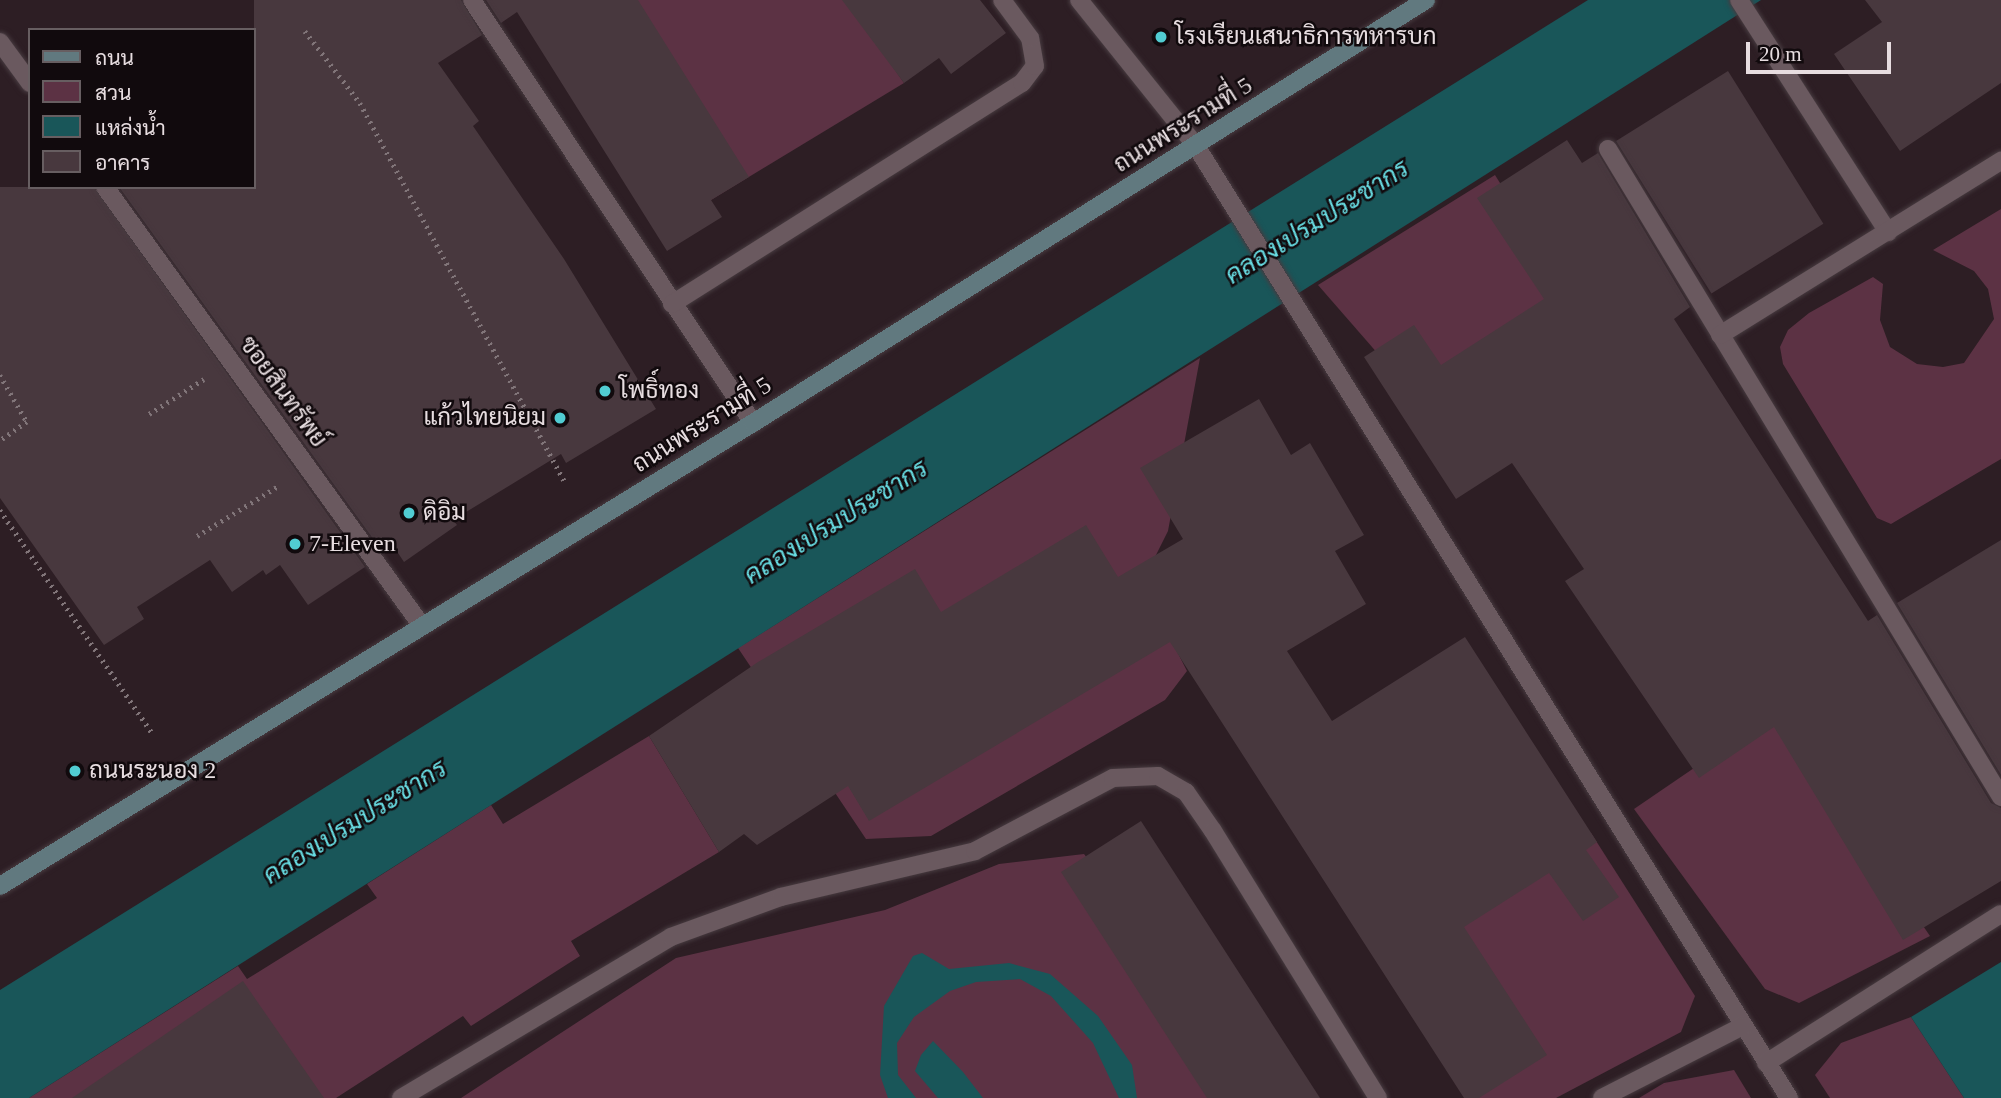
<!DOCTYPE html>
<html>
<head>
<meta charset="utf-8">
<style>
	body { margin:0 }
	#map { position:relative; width:2001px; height:1098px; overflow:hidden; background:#2d1e24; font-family:"Times New Roman",Sarabun,serif }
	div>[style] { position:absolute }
	.green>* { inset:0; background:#5c3244 }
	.water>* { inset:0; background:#195659 }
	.building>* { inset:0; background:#48383e; transform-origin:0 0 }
	.path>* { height:4.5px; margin-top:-2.25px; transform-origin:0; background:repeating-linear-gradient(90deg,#817579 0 2px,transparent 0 7px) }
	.roads { filter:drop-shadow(0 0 2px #473b40) drop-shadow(0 0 2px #473b40) }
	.lane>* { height:18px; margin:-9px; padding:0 9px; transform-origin:9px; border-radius:9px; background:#6a595f }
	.street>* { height:18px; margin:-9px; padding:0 9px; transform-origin:9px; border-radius:9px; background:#6a595f }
	.secondary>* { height:18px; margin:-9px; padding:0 9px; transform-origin:9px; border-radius:9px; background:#61797f }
	.dots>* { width:19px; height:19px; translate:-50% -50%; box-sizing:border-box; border:4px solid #110a0d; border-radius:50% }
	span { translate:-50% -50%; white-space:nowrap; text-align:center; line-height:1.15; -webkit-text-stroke:5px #110a0d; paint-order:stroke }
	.poi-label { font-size:24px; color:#e7dde0 }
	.left { translate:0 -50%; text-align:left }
	.right { translate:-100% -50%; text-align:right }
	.street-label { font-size:24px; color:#e7dde0 }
	.water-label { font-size:26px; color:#68dde3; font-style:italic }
	.legend { position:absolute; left:28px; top:28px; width:228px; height:161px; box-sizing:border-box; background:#110a0d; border:2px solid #675e61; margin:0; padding:9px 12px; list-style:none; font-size:21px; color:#e7dde0 }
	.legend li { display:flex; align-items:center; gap:14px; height:35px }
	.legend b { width:35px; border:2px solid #675e61 }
	.scale { position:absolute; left:1746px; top:42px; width:145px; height:32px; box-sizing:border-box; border:4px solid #e7dde0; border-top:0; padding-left:9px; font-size:21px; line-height:24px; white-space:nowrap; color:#e7dde0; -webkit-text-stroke:5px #110a0d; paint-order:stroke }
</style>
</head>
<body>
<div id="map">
	<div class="green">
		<i style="clip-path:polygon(574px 0,847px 0,904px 83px,711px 200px)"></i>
		<i style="clip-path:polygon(1495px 175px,1598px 339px,1440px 425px,1318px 285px)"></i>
		<i style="clip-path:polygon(2001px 209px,2001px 459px,1891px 524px,1877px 518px,1783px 364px,1780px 347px,1788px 330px,1809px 313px,1873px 277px,1883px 284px,1880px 320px,1890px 347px,1917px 364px,1943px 367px,1964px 363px,1994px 319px,1988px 289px,1974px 271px,1933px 250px)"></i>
		<i style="clip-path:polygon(1200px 358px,1168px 531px,1142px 583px,1187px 671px,1165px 700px,931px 836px,866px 839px,738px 648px)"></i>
		<i style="clip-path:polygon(1776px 712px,1930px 936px,1799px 1003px,1765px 989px,1634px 809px)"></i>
		<i style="clip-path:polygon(649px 736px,719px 852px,571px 941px,580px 956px,471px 1026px,463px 1016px,336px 1098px,29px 1098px,238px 966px,247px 979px,377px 898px,367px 884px,491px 805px,503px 824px)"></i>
		<i style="clip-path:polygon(1591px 833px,1695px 996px,1681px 1032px,1556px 1098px,1469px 1098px,1439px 933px)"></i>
		<i style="clip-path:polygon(1084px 854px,1274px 1098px,461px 1098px,676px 958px,885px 910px,999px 864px)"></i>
		<i style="clip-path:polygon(1911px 1017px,1964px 1098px,1830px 1098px,1815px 1075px,1841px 1043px)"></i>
		<i style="clip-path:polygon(1734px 1070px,1751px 1098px,1639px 1098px,1664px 1083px)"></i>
	</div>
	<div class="water">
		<i style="clip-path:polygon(1588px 0,1761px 0,29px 1098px,0 1098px,0 990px)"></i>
		<i style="clip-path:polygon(922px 953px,949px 969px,1009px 963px,1050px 974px,1098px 1016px,1132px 1065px,1137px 1098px,1119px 1098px,1093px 1043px,1051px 996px,1020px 979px,976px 982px,950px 991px,914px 1017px,897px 1043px,898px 1075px,916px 1098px,888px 1098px,880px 1075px,884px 1006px,913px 956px)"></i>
		<i style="clip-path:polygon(2001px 962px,2001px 1098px,1964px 1098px,1911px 1017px)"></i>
		<i style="clip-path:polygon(933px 1041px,963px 1072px,983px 1098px,938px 1098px,915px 1071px,921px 1055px)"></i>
	</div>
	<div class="building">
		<i style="clip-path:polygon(254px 0,461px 0,482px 35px,438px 63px,479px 121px,473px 126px,564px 259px,656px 409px,566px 463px,561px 454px,453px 520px,457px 525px,404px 562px,394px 547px,384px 554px,119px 187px,254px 187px)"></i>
		<i style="clip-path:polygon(486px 0,638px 0,749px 177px,711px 200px,722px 217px,667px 251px,517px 12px,501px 23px)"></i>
		<i style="clip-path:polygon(842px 0,980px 0,1006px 33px,951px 74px,939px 58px,904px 83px)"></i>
		<i style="clip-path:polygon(1865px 0,2001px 0,2001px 83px,1900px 151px,1834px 54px,1882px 22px)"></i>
		<i style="left:1728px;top:71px;width:180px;height:132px;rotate:58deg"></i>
		<i style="clip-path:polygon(1567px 140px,1582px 163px,1598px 153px,1690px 307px,1674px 319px,1868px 621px,1877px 615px,1991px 803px,2001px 808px,2001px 881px,1903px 940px,1774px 727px,1699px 778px,1565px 581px,1584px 569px,1512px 463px,1456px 499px,1364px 357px,1414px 325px,1441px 365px,1544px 299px,1477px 198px)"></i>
		<i style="clip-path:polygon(0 187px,94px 187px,365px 567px,308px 605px,280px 565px,266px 575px,263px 570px,232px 592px,210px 560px,137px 607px,144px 619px,104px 645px,0 498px)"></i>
		<i style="clip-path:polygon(1259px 399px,1291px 455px,1310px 443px,1364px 535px,1335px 551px,1366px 604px,1287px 651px,1332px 721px,1465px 637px,1597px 842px,1586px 850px,1619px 897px,1583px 921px,1549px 873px,1464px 927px,1547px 1055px,1479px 1098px,1464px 1098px,1170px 642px,869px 821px,848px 786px,757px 845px,744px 834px,719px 852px,649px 736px,758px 662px,915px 569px,941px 612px,1086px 525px,1118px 577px,1183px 539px,1140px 468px)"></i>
		<i style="clip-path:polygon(2001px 540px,2001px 775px,1897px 603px)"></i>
		<i style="clip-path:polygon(1141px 821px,1320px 1098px,1207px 1098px,1061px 872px)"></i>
		<i style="clip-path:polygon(243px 981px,324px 1098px,72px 1098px)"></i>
	</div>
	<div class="path">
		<i style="left:305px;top:31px;width:91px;rotate:52.6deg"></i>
		<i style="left:360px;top:103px;width:433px;rotate:61.6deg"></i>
		<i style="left:0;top:375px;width:54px;rotate:60.1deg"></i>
		<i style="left:27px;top:422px;width:33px;rotate:145deg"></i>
		<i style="left:149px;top:414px;width:65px;rotate:-32.5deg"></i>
		<i style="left:0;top:510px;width:271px;rotate:55.7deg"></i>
		<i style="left:197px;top:536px;width:97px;rotate:-31.6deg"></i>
	</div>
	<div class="roads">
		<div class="lane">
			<i style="left:472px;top:0;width:508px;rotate:56.4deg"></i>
			<i style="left:1079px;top:0;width:187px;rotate:51.3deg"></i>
			<i style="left:1196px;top:146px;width:1122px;rotate:58.08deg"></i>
			<i style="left:1739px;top:0;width:276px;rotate:57.3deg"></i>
			<i style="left:1608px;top:149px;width:758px;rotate:58.76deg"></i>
			<i style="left:672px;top:304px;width:414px;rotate:-32.3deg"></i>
			<i style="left:1022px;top:83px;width:21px;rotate:-53deg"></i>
			<i style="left:1035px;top:66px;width:28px;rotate:-100deg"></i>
			<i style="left:1030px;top:38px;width:47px;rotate:-126.4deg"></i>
			<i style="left:1720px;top:335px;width:331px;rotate:-31.8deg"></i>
			<i style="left:1766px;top:1063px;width:278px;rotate:-32.4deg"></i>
			<i style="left:401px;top:1098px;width:314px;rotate:-30.8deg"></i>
			<i style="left:671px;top:937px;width:117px;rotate:-20deg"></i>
			<i style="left:781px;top:897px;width:199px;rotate:-13.3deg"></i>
			<i style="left:975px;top:851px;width:156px;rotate:-27.9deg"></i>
			<i style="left:1113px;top:778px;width:45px;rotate:-2.5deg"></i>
			<i style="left:1158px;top:776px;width:32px;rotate:30deg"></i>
			<i style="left:1186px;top:792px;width:47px;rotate:55.3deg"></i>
			<i style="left:1213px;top:831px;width:314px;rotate:58.3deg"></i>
			<i style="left:1602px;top:1098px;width:158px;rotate:-27.1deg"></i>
		</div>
		<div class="street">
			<i style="left:0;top:42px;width:51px;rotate:53.8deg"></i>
			<i style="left:105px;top:187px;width:541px;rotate:54.17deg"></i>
		</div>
		<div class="secondary">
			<i style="left:0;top:886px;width:884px;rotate:-31.59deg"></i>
			<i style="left:753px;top:423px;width:795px;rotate:-32.15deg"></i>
		</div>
	</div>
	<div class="dots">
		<i style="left:1161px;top:37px;background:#51ccd2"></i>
		<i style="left:605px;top:391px;background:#51ccd2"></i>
		<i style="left:560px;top:418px;background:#51ccd2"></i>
		<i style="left:409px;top:513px;background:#51ccd2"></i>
		<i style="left:295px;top:544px;background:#51ccd2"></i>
		<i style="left:75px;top:771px;background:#51ccd2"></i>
	</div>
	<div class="poi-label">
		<span class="left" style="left:1175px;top:37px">โรงเรียนเสนาธิการทหารบก</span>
		<span class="left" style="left:619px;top:391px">โพธิ์ทอง</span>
		<span class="right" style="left:546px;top:418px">แก้วไทยนิยม</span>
		<span class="left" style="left:423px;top:513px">ดิอิม</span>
		<span class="left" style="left:309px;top:544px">7-Eleven</span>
		<span class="left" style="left:89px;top:771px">ถนนระนอง 2</span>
	</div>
	<div class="street-label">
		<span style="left:1183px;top:125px;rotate:-32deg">ถนนพระรามที่ 5</span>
		<span style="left:283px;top:392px;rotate:54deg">ซอยสินทรัพย์</span>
		<span style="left:702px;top:425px;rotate:-32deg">ถนนพระรามที่ 5</span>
	</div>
	<div class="water-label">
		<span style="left:1317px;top:222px;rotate:-32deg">คลองเปรมประชากร</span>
		<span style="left:836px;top:522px;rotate:-32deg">คลองเปรมประชากร</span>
		<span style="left:355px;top:822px;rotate:-32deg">คลองเปรมประชากร</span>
	</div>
	<ul class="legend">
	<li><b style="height:9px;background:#61797f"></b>ถนน</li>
	<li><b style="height:19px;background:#5c3244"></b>สวน</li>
	<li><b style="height:19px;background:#195659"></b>แหล่งน้ำ</li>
	<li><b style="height:19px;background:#48383e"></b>อาคาร</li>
	</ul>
	<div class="scale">20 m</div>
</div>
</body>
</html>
